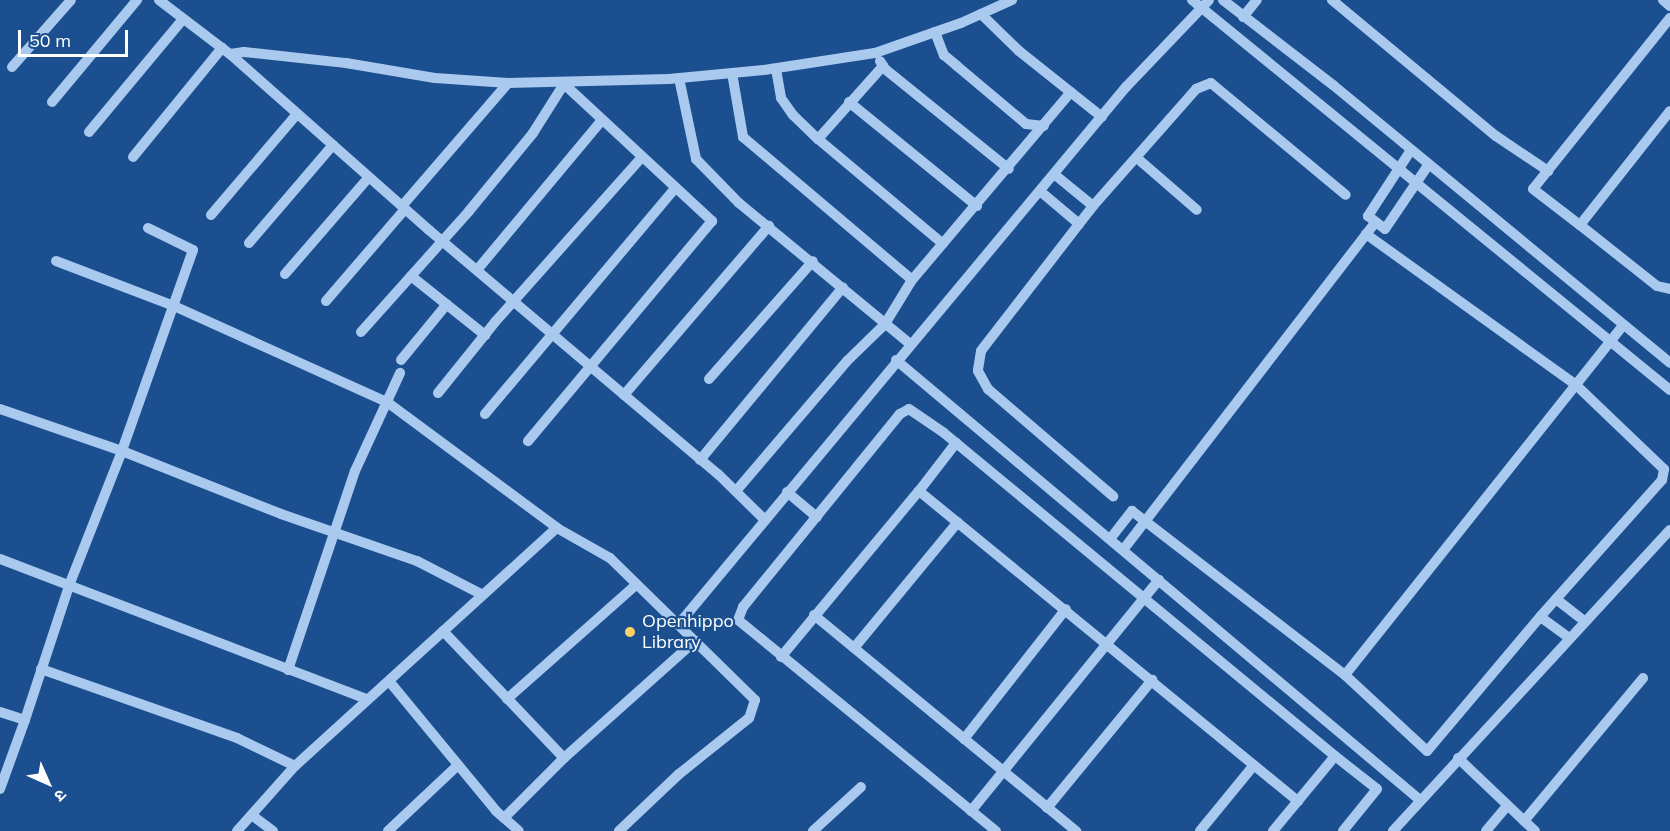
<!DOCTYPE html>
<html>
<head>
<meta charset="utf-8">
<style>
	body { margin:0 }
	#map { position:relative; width:1670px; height:831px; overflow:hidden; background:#1b4f8f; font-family:Mulish,"Noto Sans Devanagari",sans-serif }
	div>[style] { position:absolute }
	.minor>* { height:10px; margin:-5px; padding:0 5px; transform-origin:5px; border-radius:5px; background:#a9c9ee }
	.dots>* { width:16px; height:16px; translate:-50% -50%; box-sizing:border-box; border:3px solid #1b4f8f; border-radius:50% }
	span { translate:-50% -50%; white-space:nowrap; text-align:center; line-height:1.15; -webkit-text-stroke:4.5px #1b4f8f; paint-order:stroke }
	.poi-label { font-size:18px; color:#fff }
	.left { translate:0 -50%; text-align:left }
	.north { position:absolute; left:18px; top:753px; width:60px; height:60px; -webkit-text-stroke:4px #1b4f8f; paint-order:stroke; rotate:135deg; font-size:16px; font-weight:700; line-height:24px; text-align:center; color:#fff }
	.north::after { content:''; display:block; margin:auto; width:21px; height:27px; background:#fff; clip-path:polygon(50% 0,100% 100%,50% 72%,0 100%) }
	.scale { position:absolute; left:18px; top:30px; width:110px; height:27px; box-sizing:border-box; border:3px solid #fff; border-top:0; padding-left:8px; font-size:18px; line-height:21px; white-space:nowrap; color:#fff; -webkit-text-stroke:4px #1b4f8f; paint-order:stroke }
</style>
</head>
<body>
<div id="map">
	<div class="minor">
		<i style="left:159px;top:0;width:89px;rotate:37.3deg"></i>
		<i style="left:230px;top:54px;width:266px;rotate:41.5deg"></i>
		<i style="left:429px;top:230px;width:378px;rotate:40.2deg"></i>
		<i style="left:718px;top:474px;width:66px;rotate:44.4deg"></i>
		<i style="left:1192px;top:0;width:617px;rotate:39.21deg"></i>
		<i style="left:1223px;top:0;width:139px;rotate:37.7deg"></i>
		<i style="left:1333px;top:85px;width:437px;rotate:39.5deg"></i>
		<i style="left:1332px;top:0;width:213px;rotate:39.7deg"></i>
		<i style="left:1496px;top:136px;width:63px;rotate:33.9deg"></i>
		<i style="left:1663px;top:0;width:9px;rotate:41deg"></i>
		<i style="left:981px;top:14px;width:53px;rotate:44.2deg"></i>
		<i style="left:1019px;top:51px;width:106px;rotate:38.5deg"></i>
		<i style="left:1243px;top:17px;width:22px;rotate:-51deg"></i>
		<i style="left:1670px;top:18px;width:219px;rotate:128.7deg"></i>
		<i style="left:1533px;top:189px;width:59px;rotate:37.5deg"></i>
		<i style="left:1580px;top:225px;width:145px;rotate:-51.7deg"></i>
		<i style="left:935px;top:32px;width:25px;rotate:69deg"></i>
		<i style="left:944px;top:55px;width:17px;rotate:40deg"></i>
		<i style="left:957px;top:66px;width:90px;rotate:40deg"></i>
		<i style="left:1026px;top:124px;width:18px;rotate:6deg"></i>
		<i style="left:230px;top:54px;width:14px;rotate:-8deg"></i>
		<i style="left:244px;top:52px;width:103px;rotate:6.2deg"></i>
		<i style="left:346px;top:63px;width:90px;rotate:9.6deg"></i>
		<i style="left:435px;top:78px;width:73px;rotate:3.9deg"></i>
		<i style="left:508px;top:83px;width:161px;rotate:-1.4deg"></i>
		<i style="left:669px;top:79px;width:95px;rotate:-5.4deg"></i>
		<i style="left:764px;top:70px;width:112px;rotate:-8.7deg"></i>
		<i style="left:875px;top:53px;width:91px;rotate:-19.2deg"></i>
		<i style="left:961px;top:23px;width:56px;rotate:-24.3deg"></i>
		<i style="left:880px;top:61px;width:9px;rotate:58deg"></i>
		<i style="left:885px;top:69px;width:159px;rotate:38.9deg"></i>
		<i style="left:12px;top:67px;width:89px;rotate:-48.6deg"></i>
		<i style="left:776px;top:69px;width:29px;rotate:80deg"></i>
		<i style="left:781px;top:98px;width:21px;rotate:55deg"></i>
		<i style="left:793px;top:115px;width:35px;rotate:44deg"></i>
		<i style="left:818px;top:139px;width:98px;rotate:-48.3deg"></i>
		<i style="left:732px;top:73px;width:65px;rotate:80.2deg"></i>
		<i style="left:743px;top:137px;width:221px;rotate:40.2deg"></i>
		<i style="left:679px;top:78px;width:83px;rotate:78.1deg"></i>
		<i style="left:696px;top:159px;width:62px;rotate:45.7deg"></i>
		<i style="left:739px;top:203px;width:222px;rotate:39.5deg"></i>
		<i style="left:52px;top:102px;width:133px;rotate:-50.2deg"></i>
		<i style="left:849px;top:102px;width:165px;rotate:39.1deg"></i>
		<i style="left:89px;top:132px;width:147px;rotate:-50.2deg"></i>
		<i style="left:818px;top:139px;width:163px;rotate:40deg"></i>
		<i style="left:1411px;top:150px;width:79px;rotate:123.1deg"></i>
		<i style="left:1368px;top:216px;width:21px;rotate:37deg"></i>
		<i style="left:1385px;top:229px;width:78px;rotate:-55.9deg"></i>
		<i style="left:133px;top:157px;width:141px;rotate:-50.8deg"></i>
		<i style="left:1137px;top:158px;width:79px;rotate:40.9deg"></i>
		<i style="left:1054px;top:174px;width:50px;rotate:39.4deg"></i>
		<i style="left:1093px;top:206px;width:156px;rotate:-48.6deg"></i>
		<i style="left:1196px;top:89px;width:16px;rotate:-22deg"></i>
		<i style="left:1211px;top:83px;width:175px;rotate:39.7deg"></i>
		<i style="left:1040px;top:191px;width:51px;rotate:40.2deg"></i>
		<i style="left:1079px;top:224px;width:160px;rotate:127.7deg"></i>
		<i style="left:981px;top:351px;width:20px;rotate:99deg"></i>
		<i style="left:978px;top:371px;width:21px;rotate:61deg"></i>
		<i style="left:988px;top:389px;width:165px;rotate:40.6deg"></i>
		<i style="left:402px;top:206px;width:162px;rotate:-49.2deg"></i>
		<i style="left:211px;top:215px;width:133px;rotate:-49.6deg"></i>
		<i style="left:1079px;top:224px;width:23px;rotate:-52deg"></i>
		<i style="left:1580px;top:225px;width:98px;rotate:38.4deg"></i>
		<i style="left:1657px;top:286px;width:13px;rotate:13deg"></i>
		<i style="left:148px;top:228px;width:50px;rotate:26.1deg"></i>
		<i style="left:193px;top:250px;width:213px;rotate:109.5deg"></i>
		<i style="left:122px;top:451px;width:171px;rotate:21.6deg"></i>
		<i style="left:281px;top:514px;width:144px;rotate:19.1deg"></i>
		<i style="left:417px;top:561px;width:72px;rotate:27.3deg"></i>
		<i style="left:1366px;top:234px;width:259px;rotate:35.7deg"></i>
		<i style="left:1576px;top:385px;width:122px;rotate:43.7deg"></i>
		<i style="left:1664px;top:469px;width:11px;rotate:100deg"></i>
		<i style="left:1662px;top:480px;width:183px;rotate:131.7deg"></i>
		<i style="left:249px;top:243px;width:129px;rotate:-49.4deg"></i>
		<i style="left:56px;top:261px;width:126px;rotate:20.9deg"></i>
		<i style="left:174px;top:306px;width:234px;rotate:24.3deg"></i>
		<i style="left:387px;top:402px;width:212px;rotate:36.5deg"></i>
		<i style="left:477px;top:270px;width:194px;rotate:-50.2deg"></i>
		<i style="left:285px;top:274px;width:128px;rotate:-49.1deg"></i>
		<i style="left:411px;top:276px;width:95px;rotate:38.6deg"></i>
		<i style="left:326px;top:301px;width:121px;rotate:-49.3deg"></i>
		<i style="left:361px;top:332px;width:162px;rotate:-48.2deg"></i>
		<i style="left:469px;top:211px;width:101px;rotate:-50.6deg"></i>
		<i style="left:533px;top:133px;width:58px;rotate:-57.7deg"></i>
		<i style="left:564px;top:84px;width:202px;rotate:42.8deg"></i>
		<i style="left:712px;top:221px;width:287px;rotate:129.9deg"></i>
		<i style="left:401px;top:360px;width:72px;rotate:-50.6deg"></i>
		<i style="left:896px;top:360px;width:684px;rotate:40.02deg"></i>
		<i style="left:709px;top:379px;width:157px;rotate:-48.6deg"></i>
		<i style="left:438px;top:393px;width:91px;rotate:-51.2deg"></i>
		<i style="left:495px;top:322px;width:220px;rotate:-48.3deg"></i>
		<i style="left:624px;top:395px;width:223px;rotate:-49.4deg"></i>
		<i style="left:0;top:409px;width:129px;rotate:19deg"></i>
		<i style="left:122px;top:451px;width:142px;rotate:111.5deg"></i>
		<i style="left:70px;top:583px;width:144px;rotate:108.2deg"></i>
		<i style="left:25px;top:720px;width:26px;rotate:-162deg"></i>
		<i style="left:485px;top:414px;width:295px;rotate:-49.9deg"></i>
		<i style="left:700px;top:460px;width:224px;rotate:-50.4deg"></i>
		<i style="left:736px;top:491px;width:171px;rotate:-49.5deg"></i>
		<i style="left:847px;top:361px;width:53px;rotate:-44.2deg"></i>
		<i style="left:885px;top:324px;width:52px;rotate:-58.5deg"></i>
		<i style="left:912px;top:280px;width:246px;rotate:-49.8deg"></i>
		<i style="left:919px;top:491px;width:61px;rotate:-52.4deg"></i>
		<i style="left:787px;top:492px;width:39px;rotate:40deg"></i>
		<i style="left:1110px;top:539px;width:36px;rotate:-52deg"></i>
		<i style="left:1132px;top:511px;width:269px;rotate:37.6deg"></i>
		<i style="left:1123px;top:550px;width:414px;rotate:-52.4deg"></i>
		<i style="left:0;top:559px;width:392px;rotate:20.9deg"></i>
		<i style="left:1556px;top:599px;width:34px;rotate:38deg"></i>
		<i style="left:814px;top:615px;width:340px;rotate:39.5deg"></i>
		<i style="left:678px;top:625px;width:700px;rotate:-50.22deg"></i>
		<i style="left:1126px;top:87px;width:120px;rotate:-46.3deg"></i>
		<i style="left:443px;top:631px;width:175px;rotate:46.4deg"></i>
		<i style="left:1568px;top:637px;width:34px;rotate:-144deg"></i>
		<i style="left:1540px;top:617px;width:175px;rotate:130.1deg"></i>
		<i style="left:1427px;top:751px;width:112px;rotate:-137.2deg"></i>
		<i style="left:1345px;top:675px;width:447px;rotate:-51.5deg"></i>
		<i style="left:854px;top:648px;width:163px;rotate:-50.5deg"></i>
		<i style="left:781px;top:657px;width:216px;rotate:-50.3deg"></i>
		<i style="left:919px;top:491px;width:490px;rotate:39.3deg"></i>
		<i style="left:41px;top:669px;width:208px;rotate:19.4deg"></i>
		<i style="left:237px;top:738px;width:64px;rotate:25.8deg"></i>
		<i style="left:288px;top:670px;width:210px;rotate:-71.4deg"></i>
		<i style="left:355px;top:471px;width:108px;rotate:-65.3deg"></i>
		<i style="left:389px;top:681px;width:168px;rotate:50.5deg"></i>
		<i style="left:496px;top:811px;width:30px;rotate:41deg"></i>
		<i style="left:507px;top:699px;width:172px;rotate:-41.5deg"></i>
		<i style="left:964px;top:739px;width:165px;rotate:-51.9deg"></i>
		<i style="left:1458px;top:758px;width:106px;rotate:43.5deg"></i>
		<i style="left:0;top:789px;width:73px;rotate:-70.1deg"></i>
		<i style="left:1047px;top:808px;width:166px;rotate:-50.6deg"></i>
		<i style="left:971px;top:811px;width:298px;rotate:-50.9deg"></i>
		<i style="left:253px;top:816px;width:25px;rotate:37deg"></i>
		<i style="left:504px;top:818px;width:85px;rotate:-45deg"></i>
		<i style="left:564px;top:758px;width:176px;rotate:-41.8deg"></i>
		<i style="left:1524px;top:821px;width:186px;rotate:-50.2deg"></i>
		<i style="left:237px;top:831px;width:87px;rotate:-48.3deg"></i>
		<i style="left:295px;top:766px;width:354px;rotate:-42.3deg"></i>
		<i style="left:557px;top:528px;width:61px;rotate:29.5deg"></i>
		<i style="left:610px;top:558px;width:203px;rotate:44.4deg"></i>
		<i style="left:755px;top:700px;width:19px;rotate:108deg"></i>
		<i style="left:749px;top:718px;width:90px;rotate:141.3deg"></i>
		<i style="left:679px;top:774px;width:83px;rotate:136.5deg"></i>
		<i style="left:388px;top:831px;width:95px;rotate:-43.3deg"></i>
		<i style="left:813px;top:831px;width:65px;rotate:-42.5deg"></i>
		<i style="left:996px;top:831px;width:333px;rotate:-140.7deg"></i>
		<i style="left:738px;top:620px;width:14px;rotate:-69deg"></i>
		<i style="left:743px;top:607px;width:249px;rotate:-50.9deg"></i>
		<i style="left:900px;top:414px;width:10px;rotate:-29deg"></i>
		<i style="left:909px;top:409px;width:42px;rotate:34.4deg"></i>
		<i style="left:944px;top:433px;width:507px;rotate:39.56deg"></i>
		<i style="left:1200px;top:831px;width:85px;rotate:-50.7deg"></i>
		<i style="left:1273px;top:831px;width:97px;rotate:-50.4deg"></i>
		<i style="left:1335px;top:756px;width:53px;rotate:38.2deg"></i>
		<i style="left:1377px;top:789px;width:54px;rotate:129deg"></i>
		<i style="left:1393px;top:831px;width:409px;rotate:-47.4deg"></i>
		<i style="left:1486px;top:831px;width:33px;rotate:-50deg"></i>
	</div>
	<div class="dots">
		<i style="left:630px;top:632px;background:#ffd166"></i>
	</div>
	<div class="poi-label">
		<span class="left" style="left:642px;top:632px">Openhippo<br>Library</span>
	</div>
	<div class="north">उ</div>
	<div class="scale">50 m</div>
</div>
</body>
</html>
